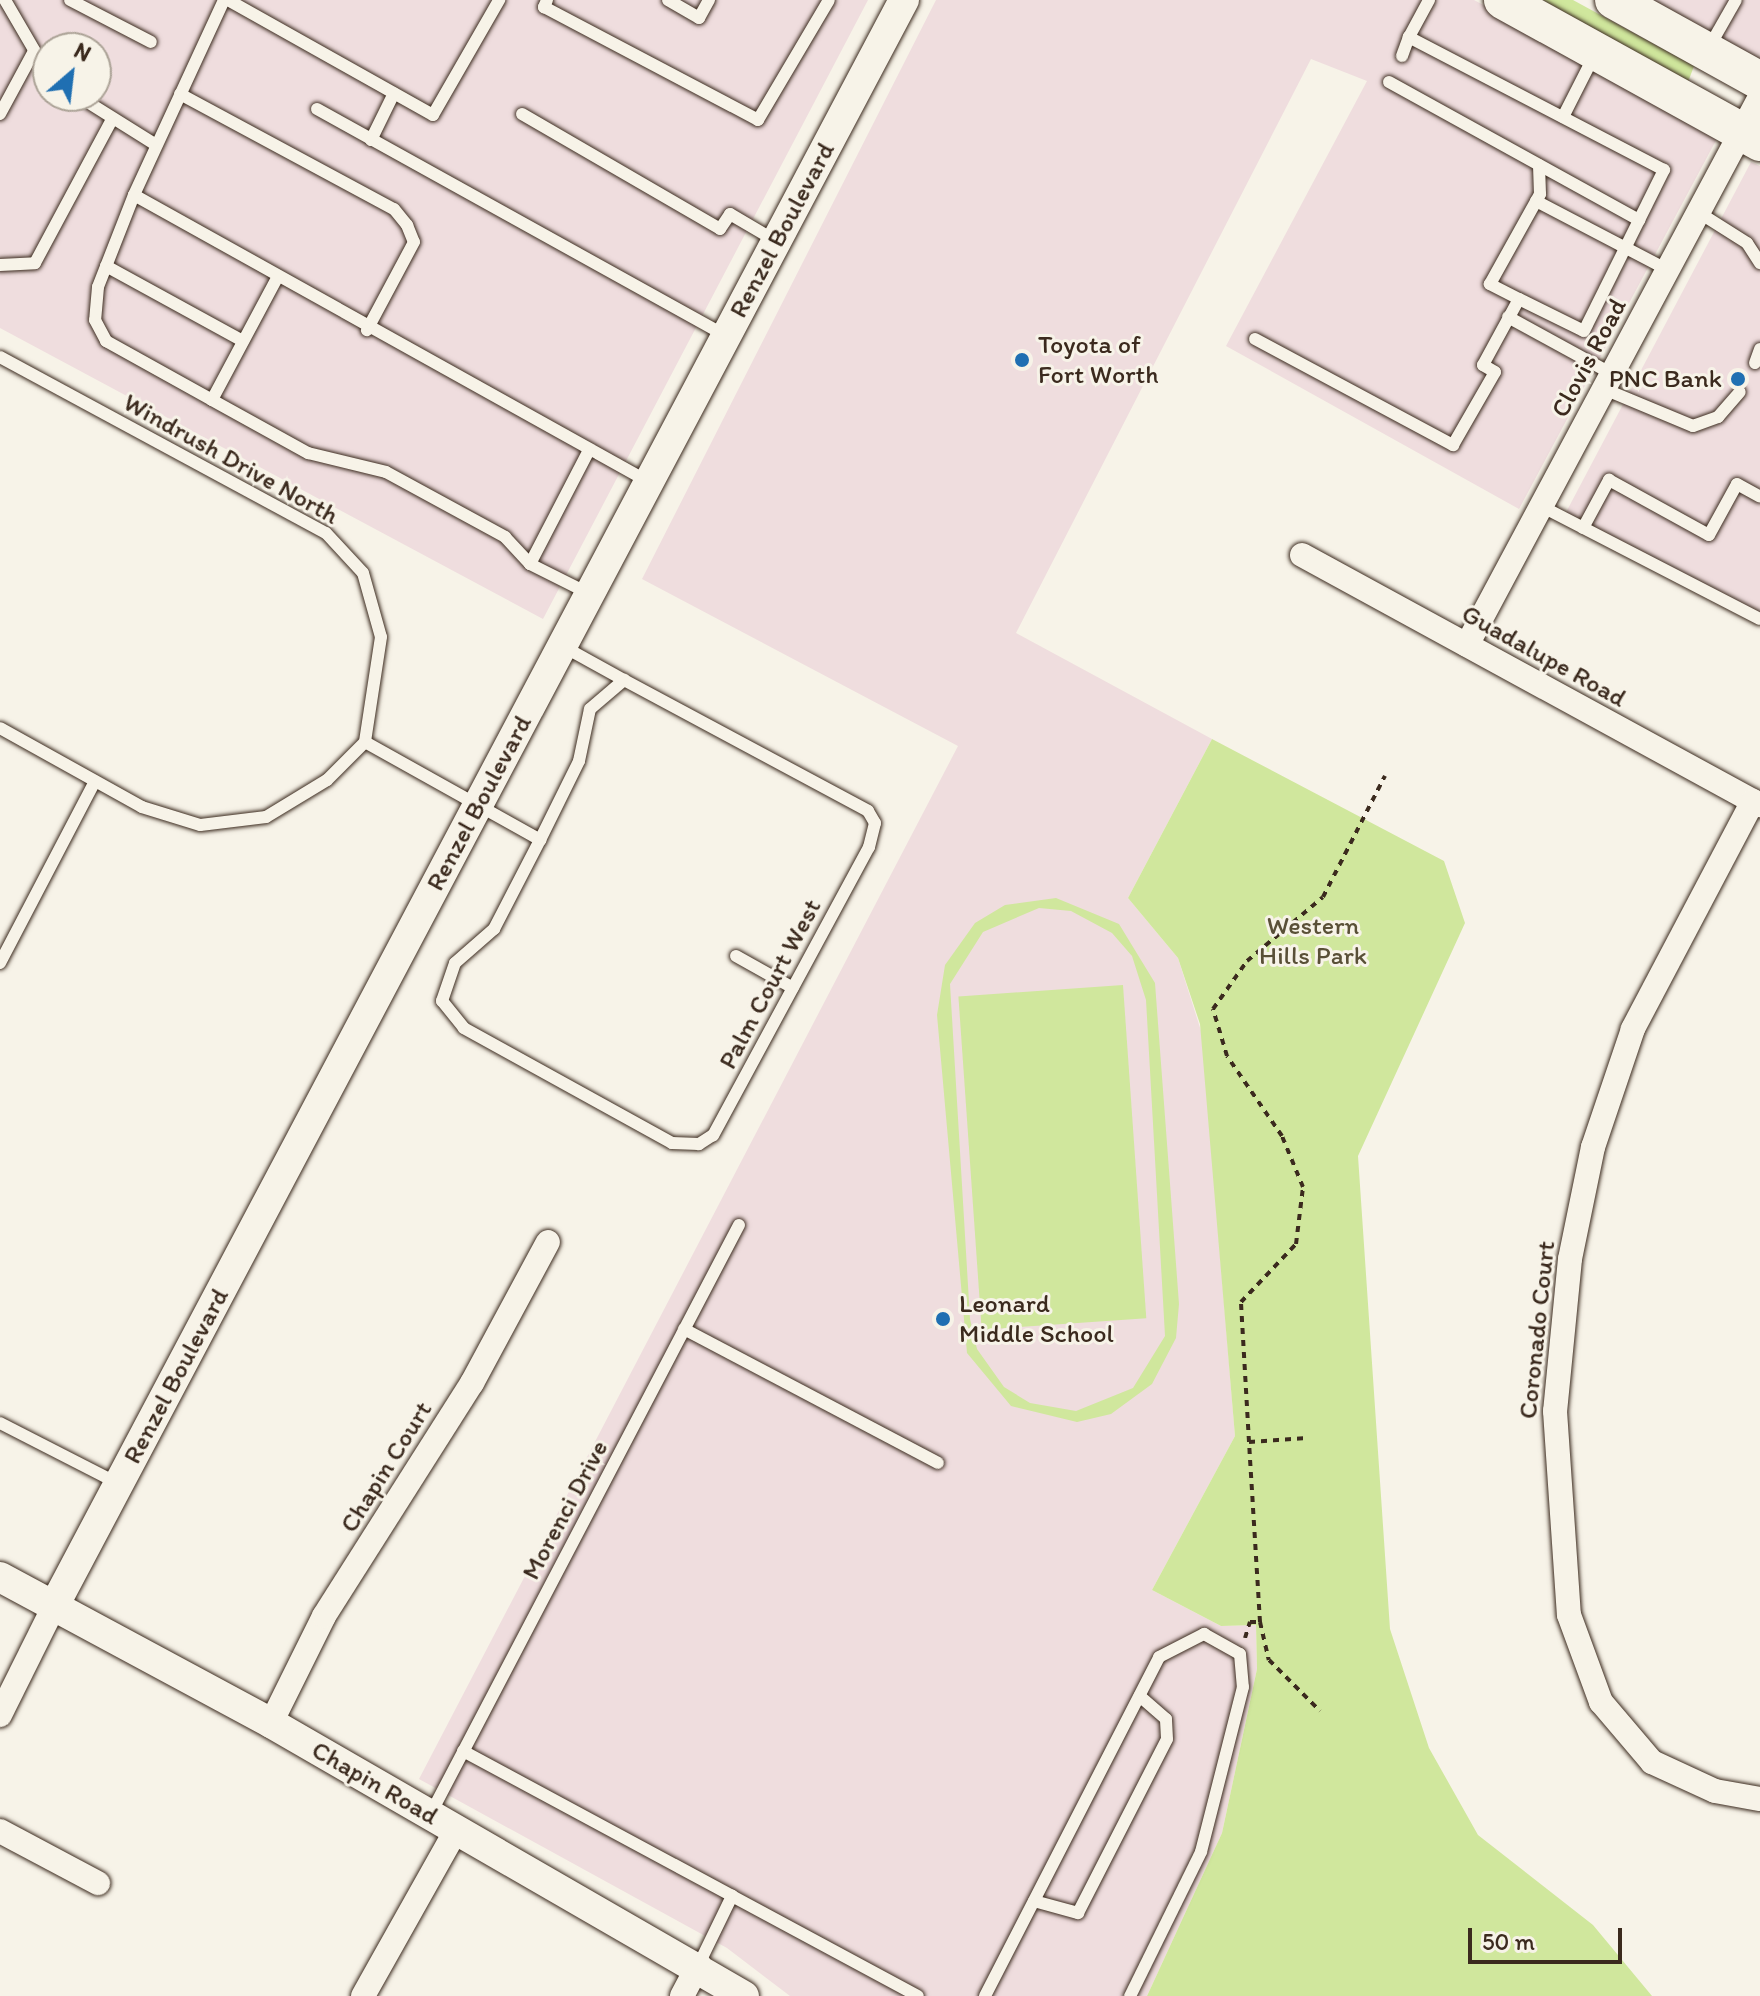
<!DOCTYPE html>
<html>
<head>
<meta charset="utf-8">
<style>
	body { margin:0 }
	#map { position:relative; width:1760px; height:1996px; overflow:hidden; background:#f7f3e8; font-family:Itim,sans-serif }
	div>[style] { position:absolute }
	.built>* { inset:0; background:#efddde }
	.green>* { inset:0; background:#d0e79d; transform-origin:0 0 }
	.path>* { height:4px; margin-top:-2px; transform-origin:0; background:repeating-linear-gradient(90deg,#3b2a1e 0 6px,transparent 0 12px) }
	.roads { filter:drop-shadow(0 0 2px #3b2a1e) drop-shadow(0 0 2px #3b2a1e) }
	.service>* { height:12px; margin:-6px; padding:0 6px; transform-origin:6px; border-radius:6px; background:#f7f3e8 }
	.minor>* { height:24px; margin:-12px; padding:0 12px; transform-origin:12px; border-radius:12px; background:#f7f3e8 }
	.tertiary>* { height:30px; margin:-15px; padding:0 15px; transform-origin:15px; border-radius:15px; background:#f7f3e8 }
	.primary>* { height:38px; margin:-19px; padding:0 19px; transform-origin:19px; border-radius:19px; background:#f7f3e8 }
	.dots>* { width:22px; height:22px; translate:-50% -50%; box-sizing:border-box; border:4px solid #f7f3e8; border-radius:50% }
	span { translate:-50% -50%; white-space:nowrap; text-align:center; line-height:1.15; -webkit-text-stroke:6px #f7f3e8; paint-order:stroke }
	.street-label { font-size:26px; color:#3b2a1e }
	.poi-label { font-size:26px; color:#3b2a1e }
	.left { translate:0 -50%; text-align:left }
	.right { translate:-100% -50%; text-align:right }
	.park-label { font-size:26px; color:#595037 }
	.north { position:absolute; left:32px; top:32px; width:80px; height:80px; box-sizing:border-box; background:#f7f3e8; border:2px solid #aca397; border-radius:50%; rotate:28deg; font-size:22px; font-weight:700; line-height:32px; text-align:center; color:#3b2a1e }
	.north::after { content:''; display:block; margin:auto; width:28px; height:36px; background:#1f6fb2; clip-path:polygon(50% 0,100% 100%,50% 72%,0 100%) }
	.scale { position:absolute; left:1468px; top:1928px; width:154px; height:36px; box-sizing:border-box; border:4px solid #3b2a1e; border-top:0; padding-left:10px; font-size:24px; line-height:28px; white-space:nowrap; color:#3b2a1e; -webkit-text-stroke:6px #f7f3e8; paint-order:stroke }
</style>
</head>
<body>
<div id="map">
	<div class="built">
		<i style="clip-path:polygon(evenodd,0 0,868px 0,543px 619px,0 328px,0 0,48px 48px,96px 48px,96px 96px,48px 96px,48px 48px)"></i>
		<i style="clip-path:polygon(936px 0,1474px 0,1720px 133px,1519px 509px,1226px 346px,1367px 81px,1311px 59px,1016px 633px,1212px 739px,1128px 898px,1178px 958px,1202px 1034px,1235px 1436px,1152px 1590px,1221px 1626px,1256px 1625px,1257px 1669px,1222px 1833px,1147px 1996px,790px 1996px,727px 1948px,419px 1779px,958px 746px,642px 579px)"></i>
		<i style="clip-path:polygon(1650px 0,1760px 0,1760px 60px)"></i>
		<i style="clip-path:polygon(1751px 162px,1760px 166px,1760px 624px,1563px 518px)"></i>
	</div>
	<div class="green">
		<i style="clip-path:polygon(1543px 0,1573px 0,1694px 66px,1688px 82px)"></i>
		<i style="clip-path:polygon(1212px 739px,1444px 861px,1465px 923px,1358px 1156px,1390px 1629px,1429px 1748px,1478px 1835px,1593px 1925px,1652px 1996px,1147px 1996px,1222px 1833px,1257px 1669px,1256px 1625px,1221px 1626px,1152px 1590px,1235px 1436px,1200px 1024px,1178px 958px,1128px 898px)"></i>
		<i style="clip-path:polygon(evenodd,1056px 898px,1119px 924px,1155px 983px,1179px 1304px,1176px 1338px,1152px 1384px,1111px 1414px,1077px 1422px,1011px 1406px,967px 1353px,937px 1015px,945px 965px,975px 923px,1005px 905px,1056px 898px,1039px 908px,1071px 911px,1112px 933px,1132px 956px,1146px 1000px,1165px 1336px,1133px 1388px,1076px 1411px,1030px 1403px,1004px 1387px,977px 1349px,970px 1319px,950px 984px,983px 932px,1039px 908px)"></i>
		<i style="left:1123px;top:985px;width:334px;height:165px;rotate:86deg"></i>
	</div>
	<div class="path">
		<i style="left:1249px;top:1442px;width:140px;rotate:-93.3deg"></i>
		<i style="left:1241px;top:1302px;width:80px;rotate:-46.5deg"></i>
		<i style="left:1296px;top:1244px;width:57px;rotate:-83deg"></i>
		<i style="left:1303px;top:1187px;width:55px;rotate:-112.4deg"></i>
		<i style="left:1282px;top:1136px;width:97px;rotate:-124.5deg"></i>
		<i style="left:1227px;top:1056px;width:49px;rotate:-106.6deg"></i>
		<i style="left:1213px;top:1009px;width:59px;rotate:-54.7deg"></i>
		<i style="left:1247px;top:961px;width:99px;rotate:-40.1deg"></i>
		<i style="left:1323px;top:897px;width:136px;rotate:-62.9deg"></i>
		<i style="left:1260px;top:1622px;width:180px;rotate:-93.5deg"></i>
		<i style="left:1249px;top:1442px;width:58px;rotate:-3.9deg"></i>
		<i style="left:1245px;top:1638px;width:17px;rotate:-73deg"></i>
		<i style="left:1250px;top:1622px;width:10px"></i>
		<i style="left:1260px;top:1622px;width:39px;rotate:77deg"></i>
		<i style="left:1269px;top:1660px;width:72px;rotate:45deg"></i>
	</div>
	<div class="roads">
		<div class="service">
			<i style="left:5px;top:0;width:86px;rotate:59.8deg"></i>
			<i style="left:70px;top:0;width:91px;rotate:27.4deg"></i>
			<i style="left:224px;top:0;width:215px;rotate:114.8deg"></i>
			<i style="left:134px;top:195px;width:590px;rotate:29.13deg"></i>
			<i style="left:228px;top:0;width:235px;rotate:29.3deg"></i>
			<i style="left:433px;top:115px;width:133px;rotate:-60.1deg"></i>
			<i style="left:547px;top:0;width:8px;rotate:113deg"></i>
			<i style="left:544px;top:7px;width:242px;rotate:27.8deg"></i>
			<i style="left:758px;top:120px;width:139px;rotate:-59.4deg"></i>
			<i style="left:668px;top:0;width:36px;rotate:30deg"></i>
			<i style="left:699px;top:18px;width:21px;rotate:-61deg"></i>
			<i style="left:1708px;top:49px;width:56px;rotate:-60.3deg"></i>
			<i style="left:1402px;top:56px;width:20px;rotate:-70deg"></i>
			<i style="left:1389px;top:82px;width:286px;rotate:28.9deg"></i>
			<i style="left:180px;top:94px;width:243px;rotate:28.3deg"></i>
			<i style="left:394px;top:209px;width:21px;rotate:51deg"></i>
			<i style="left:407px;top:225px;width:18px;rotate:68deg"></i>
			<i style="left:414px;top:242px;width:100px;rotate:118.1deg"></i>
			<i style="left:78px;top:96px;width:92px;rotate:32.1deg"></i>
			<i style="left:317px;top:109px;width:468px;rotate:29deg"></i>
			<i style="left:0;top:114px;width:72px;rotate:-61.6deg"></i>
			<i style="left:522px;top:114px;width:229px;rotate:30.1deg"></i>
			<i style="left:720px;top:229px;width:18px;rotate:-56deg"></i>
			<i style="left:730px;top:214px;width:53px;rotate:30.4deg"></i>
			<i style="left:1563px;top:117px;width:68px;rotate:-63.1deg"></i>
			<i style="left:371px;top:140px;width:52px;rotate:-63.9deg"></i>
			<i style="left:134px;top:195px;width:99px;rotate:111.4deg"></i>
			<i style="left:98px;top:287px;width:33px;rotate:95deg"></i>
			<i style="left:95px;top:320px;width:24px;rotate:62deg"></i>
			<i style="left:106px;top:341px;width:121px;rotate:29.1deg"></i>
			<i style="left:1536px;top:201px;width:149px;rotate:27.6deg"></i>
			<i style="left:1698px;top:212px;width:58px;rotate:32.3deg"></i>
			<i style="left:1747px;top:243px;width:24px;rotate:57deg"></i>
			<i style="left:0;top:265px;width:35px;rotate:-3deg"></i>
			<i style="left:35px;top:263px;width:161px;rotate:-61.8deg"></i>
			<i style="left:106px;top:266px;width:156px;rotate:28.7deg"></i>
			<i style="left:276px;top:280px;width:136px;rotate:118.1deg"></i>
			<i style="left:212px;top:400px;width:110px;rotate:28.9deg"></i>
			<i style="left:308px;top:453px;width:80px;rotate:13.7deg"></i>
			<i style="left:386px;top:472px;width:136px;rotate:28.6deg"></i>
			<i style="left:505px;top:537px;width:37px;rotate:47deg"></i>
			<i style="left:530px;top:564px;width:67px;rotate:26.6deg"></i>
			<i style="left:1519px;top:299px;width:33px;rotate:-153deg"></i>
			<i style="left:1490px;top:284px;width:103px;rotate:-60.9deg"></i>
			<i style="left:1540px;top:194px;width:29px;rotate:-92deg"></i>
			<i style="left:1508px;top:317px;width:119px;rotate:28.7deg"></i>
			<i style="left:1255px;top:339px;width:225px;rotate:28.2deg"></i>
			<i style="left:1453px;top:445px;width:84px;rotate:-60.1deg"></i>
			<i style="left:1495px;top:372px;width:14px;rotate:-150deg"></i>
			<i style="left:1483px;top:365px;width:75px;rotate:-61.4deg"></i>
			<i style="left:1519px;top:299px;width:72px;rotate:26.2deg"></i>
			<i style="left:1584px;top:331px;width:180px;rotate:-63.6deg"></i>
			<i style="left:1664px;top:170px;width:288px;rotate:-152.5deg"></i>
			<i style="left:1409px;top:37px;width:42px;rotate:-61.6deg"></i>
			<i style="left:0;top:357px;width:370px;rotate:28.4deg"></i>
			<i style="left:326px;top:533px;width:54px;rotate:47.2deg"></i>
			<i style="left:363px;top:573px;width:66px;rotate:74.3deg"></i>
			<i style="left:381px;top:637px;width:106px;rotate:98.7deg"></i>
			<i style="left:365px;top:742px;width:54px;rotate:135deg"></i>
			<i style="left:327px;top:780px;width:71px;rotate:148.8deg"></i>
			<i style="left:266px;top:817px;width:66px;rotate:173.1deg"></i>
			<i style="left:200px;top:825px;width:61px;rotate:-162.8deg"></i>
			<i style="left:142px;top:807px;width:162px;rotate:-150.9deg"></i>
			<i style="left:1755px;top:363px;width:15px;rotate:-70deg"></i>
			<i style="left:1604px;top:389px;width:96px;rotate:22.6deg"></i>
			<i style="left:1693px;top:426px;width:27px;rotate:-20deg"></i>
			<i style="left:1718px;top:417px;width:33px;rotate:-49deg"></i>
			<i style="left:1541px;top:506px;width:246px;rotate:27.3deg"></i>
			<i style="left:1583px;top:528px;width:55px;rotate:-61.6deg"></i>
			<i style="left:1609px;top:480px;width:114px;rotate:28.8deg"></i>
			<i style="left:1709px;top:535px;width:58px;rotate:-61.2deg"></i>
			<i style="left:1737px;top:484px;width:26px;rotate:29deg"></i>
			<i style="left:530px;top:564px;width:126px;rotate:-62.6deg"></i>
			<i style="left:564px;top:647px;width:68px;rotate:28.8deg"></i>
			<i style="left:624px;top:680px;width:277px;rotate:28.2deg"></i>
			<i style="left:868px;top:811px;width:14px;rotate:60deg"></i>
			<i style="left:875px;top:823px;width:25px;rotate:104deg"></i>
			<i style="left:869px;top:847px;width:328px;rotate:118.4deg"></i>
			<i style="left:713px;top:1135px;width:17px;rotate:147deg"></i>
			<i style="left:699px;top:1144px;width:27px;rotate:-178deg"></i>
			<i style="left:672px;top:1143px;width:238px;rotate:-151.1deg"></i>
			<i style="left:464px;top:1028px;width:35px;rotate:-129deg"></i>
			<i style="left:442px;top:1001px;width:40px;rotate:-71.1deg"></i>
			<i style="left:455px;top:963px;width:52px;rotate:-41.1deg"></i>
			<i style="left:494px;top:929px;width:100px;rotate:-62.7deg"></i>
			<i style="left:540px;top:840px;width:88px;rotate:-63.7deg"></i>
			<i style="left:579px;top:761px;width:53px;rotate:-78.1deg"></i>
			<i style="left:590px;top:709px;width:45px;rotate:-40.5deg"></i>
			<i style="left:365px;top:742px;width:201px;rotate:29.2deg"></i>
			<i style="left:736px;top:956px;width:65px;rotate:29.3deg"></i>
			<i style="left:0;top:963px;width:205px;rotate:-62.4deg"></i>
			<i style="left:684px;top:1329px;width:287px;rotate:27.8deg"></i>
			<i style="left:0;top:1423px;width:134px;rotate:27.1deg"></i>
			<i style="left:463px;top:1751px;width:306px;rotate:28.3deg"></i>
			<i style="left:430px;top:1815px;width:666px;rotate:-62.36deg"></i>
			<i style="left:1034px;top:1901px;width:46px;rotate:15.3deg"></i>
			<i style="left:1078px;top:1913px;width:195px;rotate:-62.9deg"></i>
			<i style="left:1167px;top:1739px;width:20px;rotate:-93deg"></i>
			<i style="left:1166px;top:1719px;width:35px;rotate:-139deg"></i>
			<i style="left:699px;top:1964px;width:76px;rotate:-64.1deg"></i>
			<i style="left:732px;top:1896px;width:211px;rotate:28.3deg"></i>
			<i style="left:985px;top:1996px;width:381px;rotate:-62.8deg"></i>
			<i style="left:1159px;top:1657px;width:51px;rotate:-27.1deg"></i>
			<i style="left:1204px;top:1634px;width:41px;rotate:29.1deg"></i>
			<i style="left:1240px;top:1654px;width:33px;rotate:85deg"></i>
			<i style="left:1243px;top:1687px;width:170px;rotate:104.3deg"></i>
			<i style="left:1201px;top:1852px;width:161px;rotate:116.2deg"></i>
		</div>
		<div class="minor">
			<i style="left:1302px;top:555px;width:522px;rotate:28.63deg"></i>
			<i style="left:1467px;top:645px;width:621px;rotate:-61.87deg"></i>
			<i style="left:1753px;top:801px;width:258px;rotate:117.8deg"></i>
			<i style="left:1633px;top:1029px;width:125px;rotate:108.7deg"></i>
			<i style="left:1593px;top:1147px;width:114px;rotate:101.6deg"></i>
			<i style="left:1570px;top:1259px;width:153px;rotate:95.6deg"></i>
			<i style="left:1555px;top:1411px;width:204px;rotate:86.1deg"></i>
			<i style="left:1569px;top:1615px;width:93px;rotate:69.8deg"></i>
			<i style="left:1601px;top:1702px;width:79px;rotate:49.6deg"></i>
			<i style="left:1652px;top:1762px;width:69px;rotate:24.7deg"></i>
			<i style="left:1715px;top:1791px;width:46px;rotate:10.1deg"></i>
			<i style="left:0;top:1715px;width:122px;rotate:-63.6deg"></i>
			<i style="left:271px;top:1723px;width:119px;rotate:-63.6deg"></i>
			<i style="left:324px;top:1616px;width:276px;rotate:-57.6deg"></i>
			<i style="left:472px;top:1383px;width:160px;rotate:-61.7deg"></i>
			<i style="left:0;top:1831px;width:111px;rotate:28deg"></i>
			<i style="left:363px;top:1996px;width:190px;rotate:-60.7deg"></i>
			<i style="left:682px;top:1996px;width:36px;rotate:-62deg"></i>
		</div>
		<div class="tertiary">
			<i style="left:0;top:1577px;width:308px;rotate:28.3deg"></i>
			<i style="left:271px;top:1723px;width:546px;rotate:29.99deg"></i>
			<i style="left:54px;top:1606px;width:1817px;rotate:-62.11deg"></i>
		</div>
		<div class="primary">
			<i style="left:1503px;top:0;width:294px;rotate:28.9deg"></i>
			<i style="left:1614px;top:0;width:167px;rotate:29deg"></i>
		</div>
	</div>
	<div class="dots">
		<i style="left:1022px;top:360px;background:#1f6fb2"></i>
		<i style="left:1738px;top:379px;background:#1f6fb2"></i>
		<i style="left:943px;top:1319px;background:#1f6fb2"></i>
	</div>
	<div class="street-label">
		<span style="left:782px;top:230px;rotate:-62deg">Renzel Boulevard</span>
		<span style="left:1589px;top:358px;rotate:-62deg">Clovis Road</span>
		<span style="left:231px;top:459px;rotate:29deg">Windrush Drive North</span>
		<span style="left:1544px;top:656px;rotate:29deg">Guadalupe Road</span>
		<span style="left:479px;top:803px;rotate:-62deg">Renzel Boulevard</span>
		<span style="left:770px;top:984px;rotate:-62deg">Palm Court West</span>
		<span style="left:1537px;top:1330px;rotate:-84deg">Coronado Court</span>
		<span style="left:176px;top:1376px;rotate:-62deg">Renzel Boulevard</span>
		<span style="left:386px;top:1467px;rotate:-58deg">Chapin Court</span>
		<span style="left:565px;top:1510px;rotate:-62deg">Morenci Drive</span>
		<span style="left:375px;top:1783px;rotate:30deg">Chapin Road</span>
	</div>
	<div class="poi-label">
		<span class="left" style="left:1038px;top:360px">Toyota of<br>Fort Worth</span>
		<span class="right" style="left:1722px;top:379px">PNC Bank</span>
		<span class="left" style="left:959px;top:1319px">Leonard<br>Middle School</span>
	</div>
	<div class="park-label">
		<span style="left:1313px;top:941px">Western<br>Hills Park</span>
	</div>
	<div class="north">N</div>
	<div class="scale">50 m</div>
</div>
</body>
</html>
